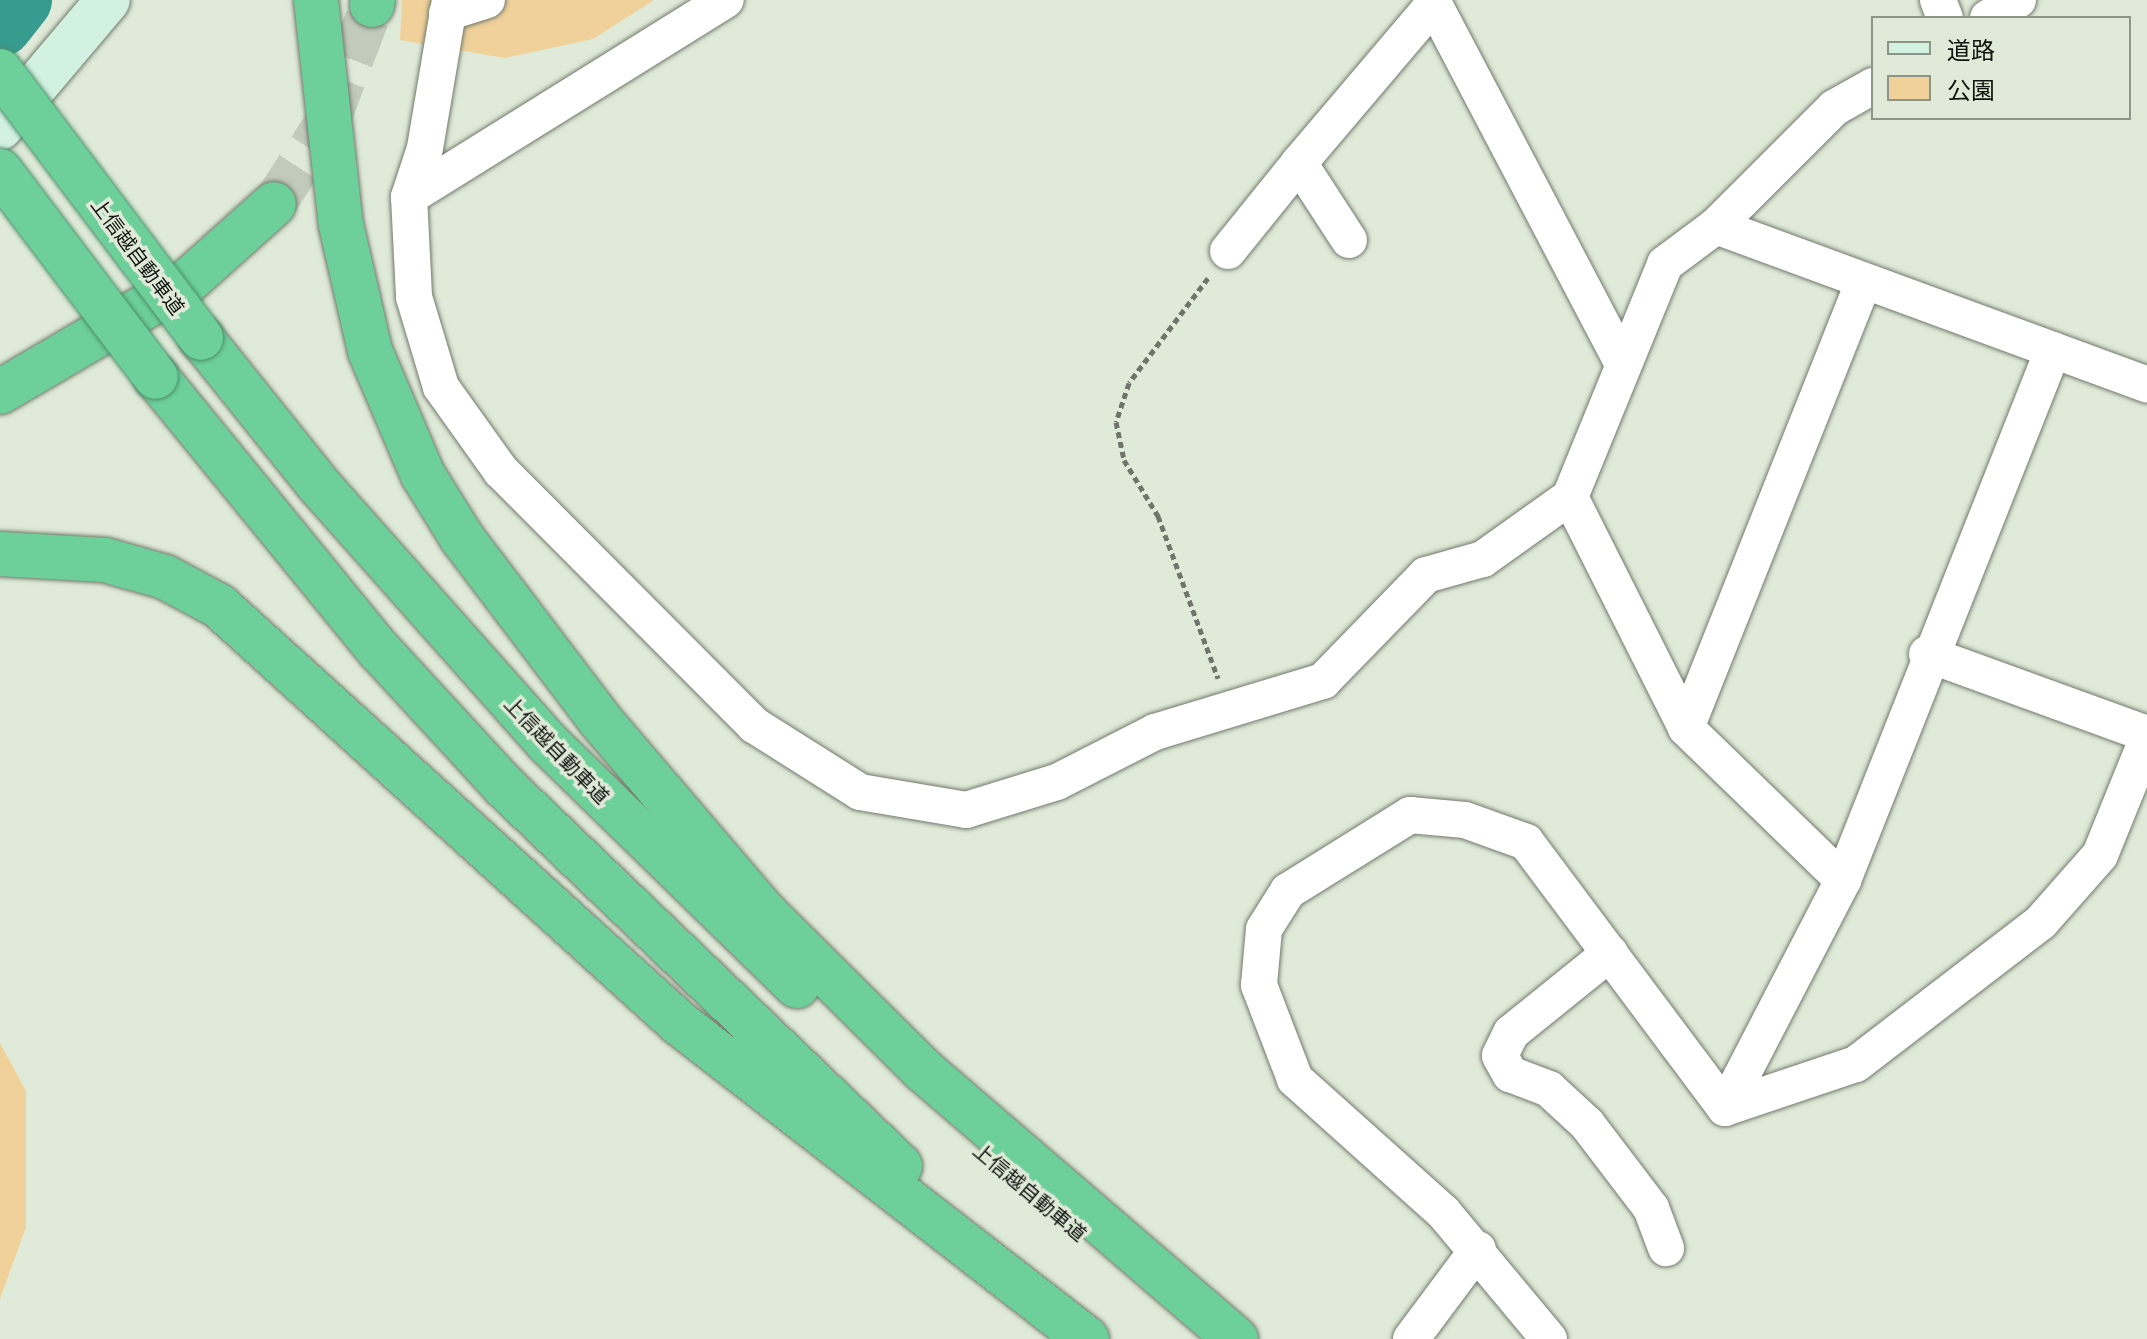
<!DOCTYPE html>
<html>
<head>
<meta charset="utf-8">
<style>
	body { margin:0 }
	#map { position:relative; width:2147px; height:1339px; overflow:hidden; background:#e0ead9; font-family:"Noto Sans","Noto Sans JP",sans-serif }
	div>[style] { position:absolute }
	.green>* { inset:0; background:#f1d19a }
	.river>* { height:66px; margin:-33px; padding:0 33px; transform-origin:33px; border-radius:33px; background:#389b8f }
	.highway-tunnel>* { height:44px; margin-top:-22px; transform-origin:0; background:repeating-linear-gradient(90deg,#c1cabb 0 44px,transparent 0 66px) }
	.path>* { height:5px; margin-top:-2.5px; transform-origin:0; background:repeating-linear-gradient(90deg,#6f756a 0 6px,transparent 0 10px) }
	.roads { filter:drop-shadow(0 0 2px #717a6b) drop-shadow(0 0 2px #717a6b) }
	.street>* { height:36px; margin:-18px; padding:0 18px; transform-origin:18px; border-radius:18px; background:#fff }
	.secondary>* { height:44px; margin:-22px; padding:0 22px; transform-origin:22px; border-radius:22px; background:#d3f1e1 }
	.highway>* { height:44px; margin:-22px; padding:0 22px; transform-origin:22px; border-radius:22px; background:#6dd09b }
	.bridges { filter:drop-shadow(0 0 2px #4c8e6a) drop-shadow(0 0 2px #4c8e6a) }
	.highway-bridge>* { height:44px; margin:-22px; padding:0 22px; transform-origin:22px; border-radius:22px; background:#6dd09b }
	span { translate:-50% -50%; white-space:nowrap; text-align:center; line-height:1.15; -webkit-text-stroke:7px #e0ead9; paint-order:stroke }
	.street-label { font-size:20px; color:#10140e }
	.legend { position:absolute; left:1871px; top:16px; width:260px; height:104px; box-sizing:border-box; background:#e0ead9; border:2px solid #8d9488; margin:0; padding:10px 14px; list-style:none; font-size:24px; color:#10140e }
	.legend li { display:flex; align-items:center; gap:16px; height:40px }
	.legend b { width:40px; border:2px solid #8d9488 }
</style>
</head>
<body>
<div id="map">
	<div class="green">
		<i style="clip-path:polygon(402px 0,654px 0,593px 39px,505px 58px,400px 40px)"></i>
		<i style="clip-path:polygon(0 1043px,26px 1091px,26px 1227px,0 1299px)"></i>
	</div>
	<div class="river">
		<i style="left:0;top:24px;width:31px;rotate:-52deg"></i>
	</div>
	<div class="highway-tunnel">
		<i style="left:274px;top:204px;width:99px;rotate:-57deg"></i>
		<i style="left:328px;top:121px;width:124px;rotate:-69.2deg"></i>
	</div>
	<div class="path">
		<i style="left:1208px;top:278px;width:131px;rotate:127deg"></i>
		<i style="left:1129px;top:383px;width:41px;rotate:108.4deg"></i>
		<i style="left:1116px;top:422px;width:39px;rotate:78deg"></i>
		<i style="left:1124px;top:460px;width:66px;rotate:58.7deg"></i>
		<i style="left:1158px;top:516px;width:173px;rotate:69.7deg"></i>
	</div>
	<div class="roads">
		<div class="street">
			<i style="left:450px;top:0;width:150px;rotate:99.6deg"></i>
			<i style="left:425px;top:148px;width:52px;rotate:108.1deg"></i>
			<i style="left:409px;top:197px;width:100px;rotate:87.1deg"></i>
			<i style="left:414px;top:297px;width:94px;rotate:73.3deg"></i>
			<i style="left:441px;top:387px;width:103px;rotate:54.5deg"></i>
			<i style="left:501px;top:471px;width:359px;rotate:45.1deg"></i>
			<i style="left:754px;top:725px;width:125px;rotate:32.3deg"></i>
			<i style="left:860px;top:792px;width:108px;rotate:9.6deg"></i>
			<i style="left:966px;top:810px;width:95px;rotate:-17.1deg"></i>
			<i style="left:1057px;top:782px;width:110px;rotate:-27deg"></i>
			<i style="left:1155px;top:732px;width:176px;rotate:-16.9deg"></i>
			<i style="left:1323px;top:681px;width:148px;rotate:-45.8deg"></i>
			<i style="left:1426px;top:575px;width:59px;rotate:-15.7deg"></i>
			<i style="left:1483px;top:559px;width:107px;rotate:-35.5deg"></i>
			<i style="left:1570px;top:497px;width:252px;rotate:-67.8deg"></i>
			<i style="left:1665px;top:264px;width:64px;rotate:-36.7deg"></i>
			<i style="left:1716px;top:226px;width:167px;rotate:-45deg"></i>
			<i style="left:1834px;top:108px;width:45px;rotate:-29.4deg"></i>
			<i style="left:1938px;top:0;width:19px;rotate:69deg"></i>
			<i style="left:447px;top:13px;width:42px;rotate:-18deg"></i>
			<i style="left:1988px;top:18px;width:35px;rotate:-31deg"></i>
			<i style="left:409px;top:197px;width:373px;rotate:-31.9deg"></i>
			<i style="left:1716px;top:226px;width:459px;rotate:20.2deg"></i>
			<i style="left:1349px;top:240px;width:92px;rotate:-123deg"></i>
			<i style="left:1299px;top:163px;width:209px;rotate:-49.7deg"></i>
			<i style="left:1434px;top:4px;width:407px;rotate:62.3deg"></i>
			<i style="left:1228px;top:251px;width:113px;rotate:-51.1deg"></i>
			<i style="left:1570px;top:497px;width:258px;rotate:63.3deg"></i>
			<i style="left:1686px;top:728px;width:219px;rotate:44.1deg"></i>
			<i style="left:1927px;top:654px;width:234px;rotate:20deg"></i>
			<i style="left:1686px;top:728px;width:478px;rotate:-68.3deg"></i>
			<i style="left:1610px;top:953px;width:127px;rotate:141.1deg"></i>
			<i style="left:1511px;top:1033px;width:25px;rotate:116deg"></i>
			<i style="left:1500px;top:1056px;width:21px;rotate:61deg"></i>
			<i style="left:1510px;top:1074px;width:42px;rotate:21deg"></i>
			<i style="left:1549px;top:1089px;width:52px;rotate:42.6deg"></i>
			<i style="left:1587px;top:1124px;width:106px;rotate:52.7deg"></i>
			<i style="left:1651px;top:1208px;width:43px;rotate:69.4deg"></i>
			<i style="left:1725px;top:1108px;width:257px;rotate:-62.6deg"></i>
			<i style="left:1843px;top:880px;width:570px;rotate:-68.39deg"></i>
			<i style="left:1725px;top:1108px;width:138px;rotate:-18.6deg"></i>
			<i style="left:1856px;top:1064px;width:233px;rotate:-37.5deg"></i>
			<i style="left:2041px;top:922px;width:89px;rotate:-48.6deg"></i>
			<i style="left:2100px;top:855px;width:125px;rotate:-67.9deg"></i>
			<i style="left:1411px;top:1339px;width:112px;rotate:-53.3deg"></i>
			<i style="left:1549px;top:1339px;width:165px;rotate:-129.8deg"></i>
			<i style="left:1443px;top:1212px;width:199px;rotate:-138.1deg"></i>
			<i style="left:1295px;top:1079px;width:101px;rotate:-111deg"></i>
			<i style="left:1259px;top:985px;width:56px;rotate:-84.9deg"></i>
			<i style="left:1264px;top:929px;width:45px;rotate:-57.7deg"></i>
			<i style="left:1288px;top:891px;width:144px;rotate:-31.9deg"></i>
			<i style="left:1410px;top:815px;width:55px;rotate:5.2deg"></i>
			<i style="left:1465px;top:820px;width:65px;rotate:19.8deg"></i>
			<i style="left:1526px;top:842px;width:332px;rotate:53.2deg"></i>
		</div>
		<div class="secondary">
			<i style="left:0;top:128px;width:167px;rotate:-49.8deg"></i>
		</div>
		<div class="highway">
			<i style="left:316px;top:0;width:226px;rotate:83.7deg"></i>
			<i style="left:341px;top:225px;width:129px;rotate:77deg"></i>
			<i style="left:370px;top:351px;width:135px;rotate:66.9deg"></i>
			<i style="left:423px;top:475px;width:74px;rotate:58.2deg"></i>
			<i style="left:462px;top:538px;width:228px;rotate:52.8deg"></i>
			<i style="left:600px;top:720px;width:253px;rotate:49.5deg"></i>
			<i style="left:764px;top:912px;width:224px;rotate:44.8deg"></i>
			<i style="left:923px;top:1070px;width:413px;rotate:40.7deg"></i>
			<i style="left:372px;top:5px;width:5px;rotate:-79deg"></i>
			<i style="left:201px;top:338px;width:186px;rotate:51.3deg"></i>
			<i style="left:317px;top:483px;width:348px;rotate:48.4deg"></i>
			<i style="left:548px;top:743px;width:348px;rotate:44.3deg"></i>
			<i style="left:156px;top:377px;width:353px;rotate:50.8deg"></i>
			<i style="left:379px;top:650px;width:185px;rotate:47.4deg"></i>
			<i style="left:504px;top:786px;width:549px;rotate:43.82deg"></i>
			<i style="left:0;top:392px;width:216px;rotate:-30.4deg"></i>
			<i style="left:186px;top:283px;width:118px;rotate:-41.9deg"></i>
			<i style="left:0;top:554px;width:105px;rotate:3.3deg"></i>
			<i style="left:105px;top:560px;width:62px;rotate:15.8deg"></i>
			<i style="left:165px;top:577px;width:61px;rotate:28.2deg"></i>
			<i style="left:219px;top:606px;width:621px;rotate:42.19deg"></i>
			<i style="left:679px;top:1023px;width:516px;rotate:37.76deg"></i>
		</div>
	</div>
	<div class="bridges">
		<div class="highway-bridge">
			<i style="left:0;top:71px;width:334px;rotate:53deg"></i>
			<i style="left:0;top:171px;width:258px;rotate:52.9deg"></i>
		</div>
	</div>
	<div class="street-label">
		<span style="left:138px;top:256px;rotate:53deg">上信越自動車道</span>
		<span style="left:557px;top:750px;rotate:46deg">上信越自動車道</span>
		<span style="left:1030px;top:1192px;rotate:40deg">上信越自動車道</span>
	</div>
	<ul class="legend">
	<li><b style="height:10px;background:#d3f1e1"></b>道路</li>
	<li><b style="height:22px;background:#f1d19a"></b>公園</li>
	</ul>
</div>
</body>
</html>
